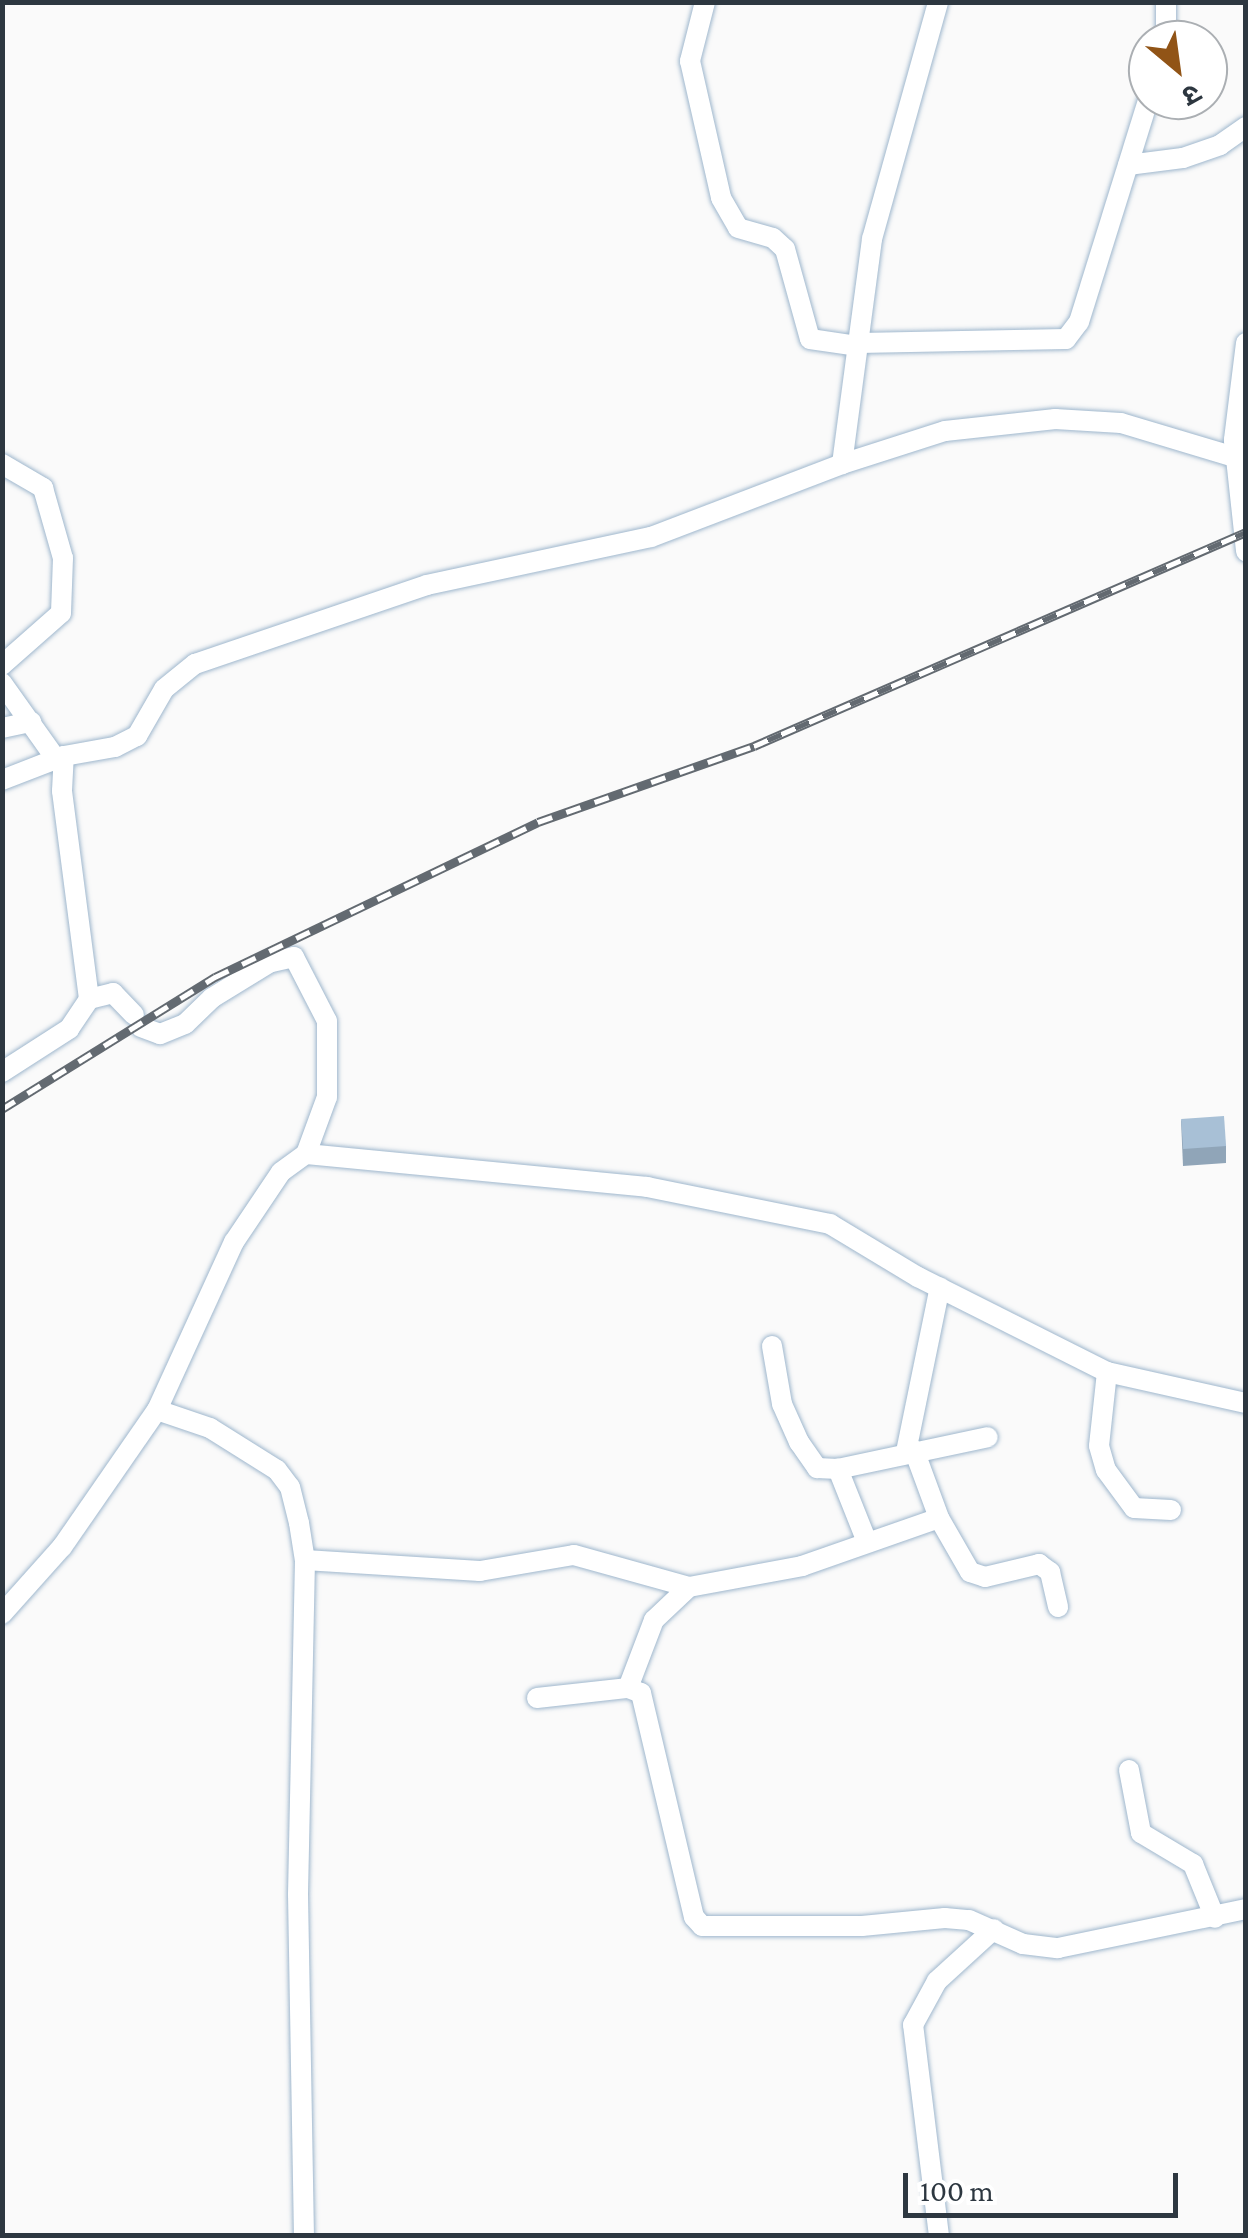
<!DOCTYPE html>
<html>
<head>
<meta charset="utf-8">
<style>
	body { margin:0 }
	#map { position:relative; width:1248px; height:2238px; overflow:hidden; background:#fafafa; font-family:"Crimson Pro","Noto Sans Devanagari",serif }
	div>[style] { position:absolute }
	.roads { filter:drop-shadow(0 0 2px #9fb7cd) drop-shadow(0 0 2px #9fb7cd) }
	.minor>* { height:20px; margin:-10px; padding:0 10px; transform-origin:10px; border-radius:10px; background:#fff }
	.rail>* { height:9px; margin-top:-4.5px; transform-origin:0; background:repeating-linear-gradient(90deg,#fff 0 15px,#636a71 0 30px); box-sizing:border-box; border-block:2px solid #636a71 }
	.wall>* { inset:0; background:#90a5b8 }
	.building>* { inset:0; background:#a8c0d6; transform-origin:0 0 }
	span { translate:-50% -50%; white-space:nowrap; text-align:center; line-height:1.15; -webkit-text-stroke:10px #fff; paint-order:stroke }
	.frame { position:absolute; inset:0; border:5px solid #2d3740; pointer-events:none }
	.north { position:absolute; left:1128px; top:20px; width:100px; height:100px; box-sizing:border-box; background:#fff; border:2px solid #abafb3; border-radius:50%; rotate:151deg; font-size:28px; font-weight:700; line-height:40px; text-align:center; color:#2d3740 }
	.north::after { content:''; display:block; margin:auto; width:35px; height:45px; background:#915416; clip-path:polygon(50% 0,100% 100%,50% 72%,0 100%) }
	.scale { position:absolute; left:903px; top:2173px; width:275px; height:45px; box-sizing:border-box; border:5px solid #2d3740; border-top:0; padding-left:12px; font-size:30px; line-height:35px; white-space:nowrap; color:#2d3740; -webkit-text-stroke:8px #fff; paint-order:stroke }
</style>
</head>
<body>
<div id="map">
	<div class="roads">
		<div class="minor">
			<i style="left:705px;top:2px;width:61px;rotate:104.3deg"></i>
			<i style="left:690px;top:61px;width:140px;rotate:77.2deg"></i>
			<i style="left:721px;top:198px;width:34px;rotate:60deg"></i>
			<i style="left:738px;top:228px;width:36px;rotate:16deg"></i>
			<i style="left:773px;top:238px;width:16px;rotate:43deg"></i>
			<i style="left:785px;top:249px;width:93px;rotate:74.5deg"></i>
			<i style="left:810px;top:339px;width:49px;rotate:8.3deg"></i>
			<i style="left:1166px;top:40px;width:38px;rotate:-90deg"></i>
			<i style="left:1128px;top:165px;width:55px;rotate:-7.3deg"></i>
			<i style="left:1183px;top:158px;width:39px;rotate:-19deg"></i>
			<i style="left:1220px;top:145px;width:32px;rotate:-35deg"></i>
			<i style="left:859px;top:343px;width:207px;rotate:-1.1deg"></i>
			<i style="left:1066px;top:339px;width:21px;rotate:-53deg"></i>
			<i style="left:1079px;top:322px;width:232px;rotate:-72.7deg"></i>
			<i style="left:1246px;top:343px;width:98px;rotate:97.1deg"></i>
			<i style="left:1234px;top:440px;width:112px;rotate:83.8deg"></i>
			<i style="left:2px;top:464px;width:48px;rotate:30.3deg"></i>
			<i style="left:43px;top:488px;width:73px;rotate:74.1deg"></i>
			<i style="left:63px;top:558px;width:55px;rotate:92.1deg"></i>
			<i style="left:61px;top:613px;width:79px;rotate:138.6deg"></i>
			<i style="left:842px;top:464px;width:108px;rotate:-17.8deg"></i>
			<i style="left:945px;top:431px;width:111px;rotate:-6.2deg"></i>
			<i style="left:1055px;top:419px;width:66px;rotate:3.5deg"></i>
			<i style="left:1121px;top:423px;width:118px;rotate:16.7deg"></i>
			<i style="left:2px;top:683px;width:93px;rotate:54.6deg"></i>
			<i style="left:2px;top:728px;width:30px;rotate:-12deg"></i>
			<i style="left:2px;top:780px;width:66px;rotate:-21.2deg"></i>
			<i style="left:89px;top:999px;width:25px;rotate:-14deg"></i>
			<i style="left:113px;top:993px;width:30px;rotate:46deg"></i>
			<i style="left:2px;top:1072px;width:80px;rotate:-32.7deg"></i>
			<i style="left:69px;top:1029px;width:36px;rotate:-56deg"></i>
			<i style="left:89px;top:999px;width:210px;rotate:-97.4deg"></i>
			<i style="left:62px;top:791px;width:35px;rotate:-87deg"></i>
			<i style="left:64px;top:756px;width:52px;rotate:-10deg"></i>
			<i style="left:115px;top:747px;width:25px;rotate:-27deg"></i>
			<i style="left:137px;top:736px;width:54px;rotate:-60.1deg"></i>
			<i style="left:164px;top:689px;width:40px;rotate:-39deg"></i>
			<i style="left:195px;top:664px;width:245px;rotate:-18.8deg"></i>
			<i style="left:427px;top:585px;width:229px;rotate:-12.1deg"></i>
			<i style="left:651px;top:537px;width:204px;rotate:-20.9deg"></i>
			<i style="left:842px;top:464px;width:227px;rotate:-82.4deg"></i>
			<i style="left:872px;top:239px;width:246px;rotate:-74.4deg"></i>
			<i style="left:306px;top:1154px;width:343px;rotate:5.5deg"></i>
			<i style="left:647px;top:1187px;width:187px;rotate:11.4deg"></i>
			<i style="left:830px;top:1224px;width:103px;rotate:31.1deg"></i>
			<i style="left:918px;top:1277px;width:212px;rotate:26.7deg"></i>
			<i style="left:1107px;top:1372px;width:142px;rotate:12.6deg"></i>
			<i style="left:772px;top:1346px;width:59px;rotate:80.2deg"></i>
			<i style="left:782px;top:1404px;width:42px;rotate:65.9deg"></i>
			<i style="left:799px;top:1442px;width:32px;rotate:55deg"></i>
			<i style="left:817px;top:1468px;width:21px;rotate:3deg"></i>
			<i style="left:1107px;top:1372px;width:74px;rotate:96.2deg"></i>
			<i style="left:1099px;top:1446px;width:25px;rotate:74deg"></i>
			<i style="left:1106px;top:1470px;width:47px;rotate:53.6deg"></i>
			<i style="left:1134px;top:1508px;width:37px;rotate:3deg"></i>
			<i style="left:157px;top:1410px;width:56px;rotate:18.8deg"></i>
			<i style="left:210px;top:1428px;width:79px;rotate:32.1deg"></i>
			<i style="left:277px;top:1470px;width:21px;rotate:53deg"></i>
			<i style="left:290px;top:1487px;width:37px;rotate:76deg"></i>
			<i style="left:299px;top:1523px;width:37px;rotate:81deg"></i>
			<i style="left:305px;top:1560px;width:334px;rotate:91.2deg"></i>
			<i style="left:298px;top:1894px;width:342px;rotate:89deg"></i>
			<i style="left:914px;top:1450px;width:72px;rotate:69.8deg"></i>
			<i style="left:939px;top:1518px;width:62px;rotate:60.1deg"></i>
			<i style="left:970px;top:1572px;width:16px;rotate:18deg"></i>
			<i style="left:985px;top:1577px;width:56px;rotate:-13.5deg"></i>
			<i style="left:1039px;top:1564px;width:14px;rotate:36deg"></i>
			<i style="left:1050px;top:1572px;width:36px;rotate:77deg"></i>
			<i style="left:906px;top:1452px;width:168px;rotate:-78.4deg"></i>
			<i style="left:867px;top:1542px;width:79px;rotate:-111.7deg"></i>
			<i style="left:838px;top:1469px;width:153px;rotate:-12deg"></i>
			<i style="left:305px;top:1560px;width:175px;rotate:3.6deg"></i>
			<i style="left:480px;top:1571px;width:95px;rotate:-9.7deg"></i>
			<i style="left:574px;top:1555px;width:119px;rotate:15.5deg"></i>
			<i style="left:2px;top:1614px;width:90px;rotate:-48.2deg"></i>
			<i style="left:62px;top:1547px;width:167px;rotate:-55.3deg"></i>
			<i style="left:157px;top:1410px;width:185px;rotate:-65.4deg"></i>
			<i style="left:234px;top:1242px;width:84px;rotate:-56.1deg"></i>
			<i style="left:281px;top:1172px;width:31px;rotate:-36deg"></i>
			<i style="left:306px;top:1154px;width:61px;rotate:-69.8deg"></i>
			<i style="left:327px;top:1097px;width:76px;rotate:-90deg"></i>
			<i style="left:327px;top:1021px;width:72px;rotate:-117.3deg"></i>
			<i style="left:294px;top:957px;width:26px;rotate:167deg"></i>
			<i style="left:269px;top:963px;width:67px;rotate:148.4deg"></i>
			<i style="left:212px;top:998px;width:37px;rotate:136deg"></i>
			<i style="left:185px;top:1024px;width:27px;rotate:158deg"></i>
			<i style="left:160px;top:1034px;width:20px;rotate:-160deg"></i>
			<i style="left:628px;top:1688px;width:73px;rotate:-69.1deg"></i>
			<i style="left:654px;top:1620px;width:48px;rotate:-43.3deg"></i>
			<i style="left:689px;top:1587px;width:115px;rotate:-10.5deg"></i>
			<i style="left:802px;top:1566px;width:145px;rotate:-19.3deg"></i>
			<i style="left:537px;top:1698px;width:92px;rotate:-6.3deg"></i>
			<i style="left:628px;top:1688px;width:14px;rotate:21deg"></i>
			<i style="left:641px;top:1693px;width:230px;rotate:76.7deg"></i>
			<i style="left:694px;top:1917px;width:12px;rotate:48deg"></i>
			<i style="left:702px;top:1926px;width:160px"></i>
			<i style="left:862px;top:1926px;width:83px;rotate:-5.5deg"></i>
			<i style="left:945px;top:1918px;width:24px;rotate:5deg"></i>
			<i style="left:969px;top:1920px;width:59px;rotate:24deg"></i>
			<i style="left:1023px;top:1944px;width:35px;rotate:7deg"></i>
			<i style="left:1058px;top:1948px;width:192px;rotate:-11.7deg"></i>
			<i style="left:1129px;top:1770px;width:64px;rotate:79.2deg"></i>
			<i style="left:1141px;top:1833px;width:61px;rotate:30.8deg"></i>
			<i style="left:1193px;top:1864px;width:58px;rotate:67.8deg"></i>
			<i style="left:939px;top:2236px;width:213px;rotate:-97deg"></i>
			<i style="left:913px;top:2025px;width:50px;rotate:-61.4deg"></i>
			<i style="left:937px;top:1981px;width:77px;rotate:-42.4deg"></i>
		</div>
	</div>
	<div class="rail">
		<i style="left:2px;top:1109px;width:251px;rotate:-31.8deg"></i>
		<i style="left:215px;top:977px;width:358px;rotate:-25.6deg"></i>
		<i style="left:538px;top:822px;width:229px;rotate:-19.4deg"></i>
		<i style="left:754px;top:746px;width:537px;rotate:-23.51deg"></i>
	</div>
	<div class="wall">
		<i style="clip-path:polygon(1181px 1120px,1226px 1146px,1226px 1163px,1183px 1166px)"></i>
	</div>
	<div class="building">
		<i style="left:1224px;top:1116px;width:30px;height:43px;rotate:86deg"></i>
	</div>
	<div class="frame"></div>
	<div class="north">उ</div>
	<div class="scale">100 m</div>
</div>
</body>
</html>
